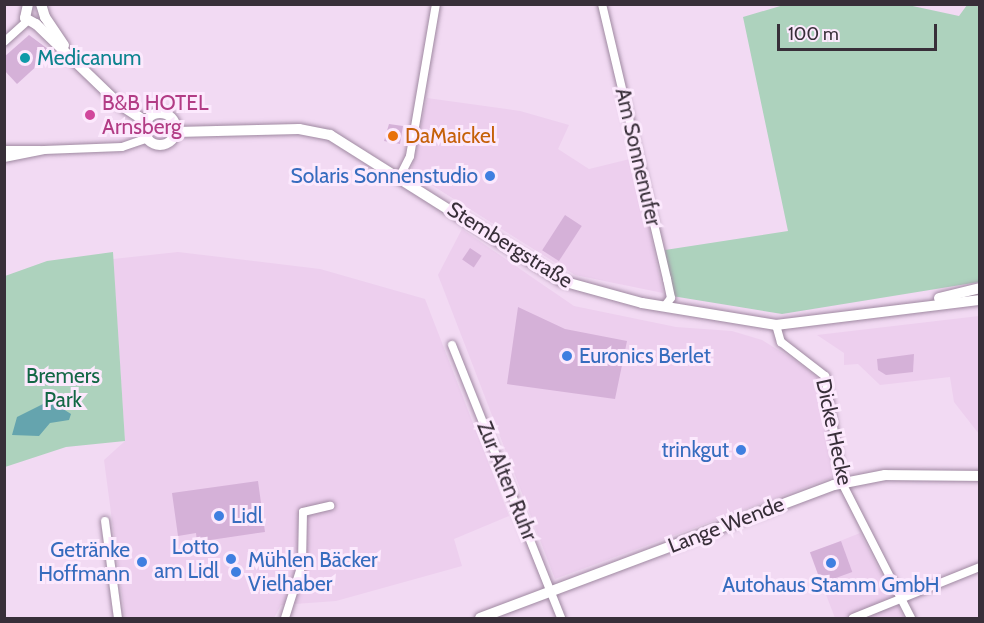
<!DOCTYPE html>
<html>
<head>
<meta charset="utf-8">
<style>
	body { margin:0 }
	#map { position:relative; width:984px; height:623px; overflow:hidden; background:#f2daf3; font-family:Cabin,sans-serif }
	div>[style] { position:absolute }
	.built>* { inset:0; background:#edcfee }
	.green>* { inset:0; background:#add2bd }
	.water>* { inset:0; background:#65a4ae }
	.building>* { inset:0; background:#d5b1d8; transform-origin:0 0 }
	.roads { filter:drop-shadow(0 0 2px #9f89a1) drop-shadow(0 0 2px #9f89a1) }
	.minor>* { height:8px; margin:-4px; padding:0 4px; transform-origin:4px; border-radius:4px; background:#fff }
	.tertiary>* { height:10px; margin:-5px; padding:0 5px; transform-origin:5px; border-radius:5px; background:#fff }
	.tertiary>.ring { margin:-5px; padding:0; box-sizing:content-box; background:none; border:10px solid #fff; border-radius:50% }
	.dots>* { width:16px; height:16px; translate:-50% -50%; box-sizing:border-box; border:3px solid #fce9fd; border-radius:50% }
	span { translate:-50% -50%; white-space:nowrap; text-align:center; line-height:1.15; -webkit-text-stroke:6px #fce9fd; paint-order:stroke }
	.culture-label { font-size:21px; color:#0d838f }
	.left { translate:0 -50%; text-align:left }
	.hotel-label { font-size:21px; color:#b23c85 }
	.food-label { font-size:21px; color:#c56008 }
	.street-label { font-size:21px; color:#382f39 }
	.shop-label { font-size:21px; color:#366cbe }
	.right { translate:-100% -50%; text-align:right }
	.park-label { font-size:21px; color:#126745 }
	.frame { position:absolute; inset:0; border:6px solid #382f39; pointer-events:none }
	.scale { position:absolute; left:777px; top:24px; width:160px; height:27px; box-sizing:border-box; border:3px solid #382f39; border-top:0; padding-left:8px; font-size:18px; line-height:21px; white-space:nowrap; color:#382f39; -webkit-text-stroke:4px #fce9fd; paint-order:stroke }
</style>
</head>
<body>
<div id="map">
	<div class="built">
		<i style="clip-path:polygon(427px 98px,520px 111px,569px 125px,558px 149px,589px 169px,634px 158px,663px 293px,575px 275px,411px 172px)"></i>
		<i style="clip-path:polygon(462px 229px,574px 306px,676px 327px,732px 331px,762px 340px,796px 361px,817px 377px,836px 476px,555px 579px,438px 275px)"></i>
		<i style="clip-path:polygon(178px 252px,320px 269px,425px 299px,509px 516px,454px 539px,462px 566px,336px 601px,281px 605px,274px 618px,125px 618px,104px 460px,125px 441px,113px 259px)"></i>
		<i style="clip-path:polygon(979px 316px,979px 434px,954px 402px,950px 377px,880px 385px,858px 364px,844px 365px,844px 353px,817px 335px)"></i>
		<i style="clip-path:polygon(860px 533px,904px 618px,835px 618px,810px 553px)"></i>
	</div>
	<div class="green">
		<i style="clip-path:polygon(787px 4px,908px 5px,959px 16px,967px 5px,979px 5px,979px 282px,782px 314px,672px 296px,665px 250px,788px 231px,743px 17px)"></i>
		<i style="clip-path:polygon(113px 252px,125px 441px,66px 447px,5px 467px,5px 276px,47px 261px)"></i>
	</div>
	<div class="water">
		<i style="clip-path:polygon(57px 397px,64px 399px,60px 407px,71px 414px,69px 420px,50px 423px,39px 436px,12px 435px,17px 417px)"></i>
	</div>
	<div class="building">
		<i style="clip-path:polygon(29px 35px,52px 52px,17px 84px,4px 70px,4px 57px)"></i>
		<i style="clip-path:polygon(389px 124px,403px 126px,400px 144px,384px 141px)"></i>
		<i style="left:565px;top:215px;width:20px;height:42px;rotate:33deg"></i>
		<i style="left:470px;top:248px;width:14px;height:14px;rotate:34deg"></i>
		<i style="clip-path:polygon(518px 307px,565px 329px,627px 341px,615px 399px,507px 384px)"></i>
		<i style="clip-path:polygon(914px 354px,913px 372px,886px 375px,878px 370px,877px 359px)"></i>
		<i style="clip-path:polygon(258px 481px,265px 532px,197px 542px,196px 533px,178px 536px,172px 493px)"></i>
		<i style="left:841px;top:541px;width:33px;height:33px;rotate:70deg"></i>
	</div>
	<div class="roads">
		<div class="minor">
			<i style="left:602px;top:4px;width:283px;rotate:76.7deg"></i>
			<i style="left:667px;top:279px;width:19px;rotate:78deg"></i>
			<i style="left:671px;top:298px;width:11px;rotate:128deg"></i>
			<i style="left:4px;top:42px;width:31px;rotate:-42deg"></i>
			<i style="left:4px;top:150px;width:36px"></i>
			<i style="left:4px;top:158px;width:41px;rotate:-11.3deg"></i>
			<i style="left:44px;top:150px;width:78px;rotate:-2.2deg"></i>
			<i style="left:122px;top:147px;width:28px;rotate:-19deg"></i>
			<i style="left:400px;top:176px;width:22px;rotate:-63deg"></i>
			<i style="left:410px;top:156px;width:154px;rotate:-80.3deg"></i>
			<i style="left:776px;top:325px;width:18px;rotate:74deg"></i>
			<i style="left:781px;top:342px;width:56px;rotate:37.7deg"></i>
			<i style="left:825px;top:376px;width:108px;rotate:81deg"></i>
			<i style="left:842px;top:483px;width:152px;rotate:62.9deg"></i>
			<i style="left:452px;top:345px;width:294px;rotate:68.2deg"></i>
			<i style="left:105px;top:521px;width:98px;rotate:82.4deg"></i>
			<i style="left:285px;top:618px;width:57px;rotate:-72.5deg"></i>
			<i style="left:302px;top:564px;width:52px;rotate:-88.9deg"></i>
			<i style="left:303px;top:512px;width:28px;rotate:-13deg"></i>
			<i style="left:853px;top:618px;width:137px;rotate:-21.9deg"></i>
		</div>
		<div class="tertiary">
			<i style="left:28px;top:4px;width:14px;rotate:102deg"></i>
			<i style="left:25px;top:18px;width:13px;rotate:29deg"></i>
			<i style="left:41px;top:4px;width:14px;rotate:73deg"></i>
			<i style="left:45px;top:17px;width:34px;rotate:56deg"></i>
			<i style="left:36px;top:24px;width:115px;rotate:43.9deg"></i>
			<i style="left:119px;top:104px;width:33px;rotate:33deg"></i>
			<i class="ring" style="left:144px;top:113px;width:22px;height:22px"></i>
			<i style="left:176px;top:132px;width:123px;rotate:-1.4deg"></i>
			<i style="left:299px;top:129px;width:32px;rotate:11deg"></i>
			<i style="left:330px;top:135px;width:274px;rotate:32.2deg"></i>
			<i style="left:562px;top:281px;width:83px;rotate:15.4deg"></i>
			<i style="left:642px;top:303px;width:136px;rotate:9.3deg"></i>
			<i style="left:776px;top:325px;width:206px;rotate:-7deg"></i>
			<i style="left:939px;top:298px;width:42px;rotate:-13.7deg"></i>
			<i style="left:480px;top:618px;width:378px;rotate:-20.6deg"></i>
			<i style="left:834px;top:485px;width:52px;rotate:-11.1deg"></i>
			<i style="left:885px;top:475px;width:95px;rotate:0.6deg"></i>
		</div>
	</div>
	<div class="dots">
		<i style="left:25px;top:58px;background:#0f9aa8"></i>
		<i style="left:90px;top:115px;background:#d1479c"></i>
		<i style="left:393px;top:136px;background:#e8710a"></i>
		<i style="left:490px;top:176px;background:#3f7fe0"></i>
		<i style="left:567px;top:356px;background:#3f7fe0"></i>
		<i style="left:741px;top:450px;background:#3f7fe0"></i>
		<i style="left:219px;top:516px;background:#3f7fe0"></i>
		<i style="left:231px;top:559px;background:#3f7fe0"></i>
		<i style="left:142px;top:562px;background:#3f7fe0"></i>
		<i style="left:831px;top:563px;background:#3f7fe0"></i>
		<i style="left:236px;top:572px;background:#3f7fe0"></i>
	</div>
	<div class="culture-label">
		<span class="left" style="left:37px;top:58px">Medicanum</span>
	</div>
	<div class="hotel-label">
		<span class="left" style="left:102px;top:115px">B&amp;B HOTEL<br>Arnsberg</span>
	</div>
	<div class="food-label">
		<span class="left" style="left:405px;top:136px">DaMaickel</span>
	</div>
	<div class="street-label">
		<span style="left:638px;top:157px;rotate:77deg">Am Sonnenufer</span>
		<span style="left:510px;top:245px;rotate:32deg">Stembergstraße</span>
		<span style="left:834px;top:432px;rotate:78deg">Dicke Hecke</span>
		<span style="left:507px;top:481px;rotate:68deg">Zur Alten Ruhr</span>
		<span style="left:726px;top:525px;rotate:-21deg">Lange Wende</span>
	</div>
	<div class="shop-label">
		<span class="right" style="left:478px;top:176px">Solaris Sonnenstudio</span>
		<span class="left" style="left:579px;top:356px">Euronics Berlet</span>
		<span class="right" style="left:729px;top:450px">trinkgut</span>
		<span class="left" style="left:231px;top:516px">Lidl</span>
		<span class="right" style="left:219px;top:559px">Lotto<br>am Lidl</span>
		<span class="right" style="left:130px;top:562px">Getränke<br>Hoffmann</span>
		<span class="left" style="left:248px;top:572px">Mühlen Bäcker<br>Vielhaber</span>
		<span style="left:831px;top:585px">Autohaus Stamm GmbH</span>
	</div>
	<div class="park-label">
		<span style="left:63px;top:388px">Bremers<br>Park</span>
	</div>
	<div class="frame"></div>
	<div class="scale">100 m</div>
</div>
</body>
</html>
